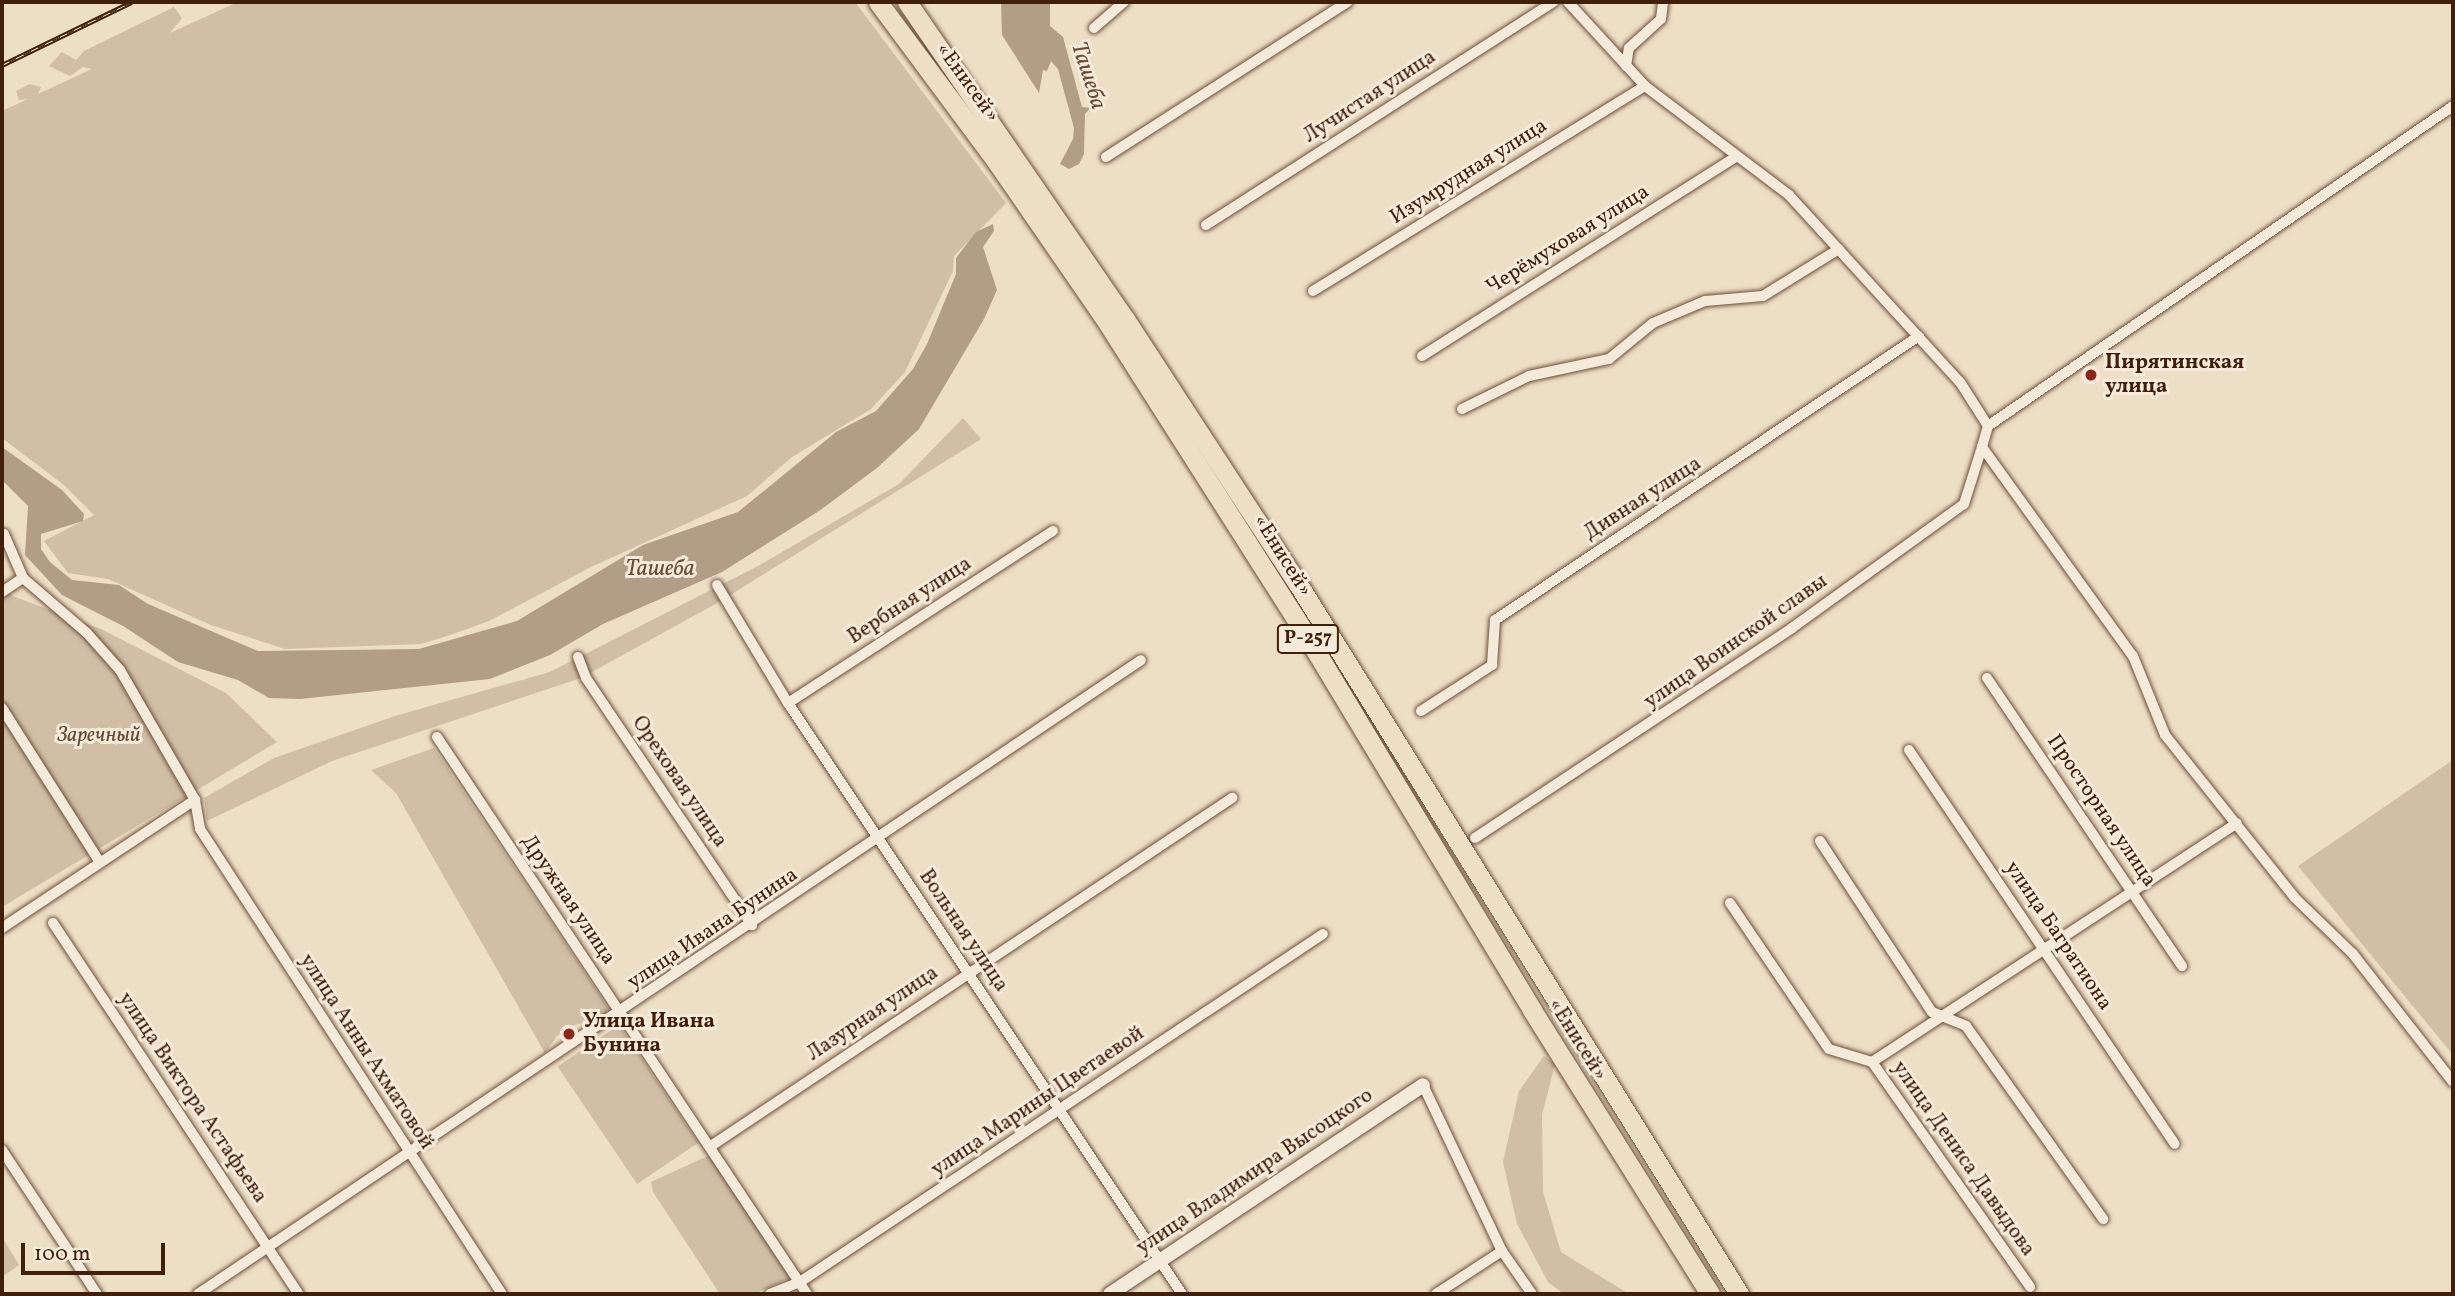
<!DOCTYPE html>
<html>
<head>
<meta charset="utf-8">
<style>
	body { margin:0 }
	#map { position:relative; width:2455px; height:1296px; overflow:hidden; background:#eddec6; font-family:Vollkorn,serif }
	div>[style] { position:absolute }
	.green>* { inset:0; background:#d0bea6; transform-origin:0 0 }
	.water>* { inset:0; background:#b29d86 }
	.roads { filter:drop-shadow(0 0 2px #6b5039) drop-shadow(0 0 2px #6b5039) }
	.minor>* { height:10px; margin:-5px; padding:0 5px; transform-origin:5px; border-radius:5px; background:#f3eada }
	.tertiary>* { height:14px; margin:-7px; padding:0 7px; transform-origin:7px; border-radius:7px; background:#f3eada }
	.trunk>* { height:19px; margin:-9.5px; padding:0 9.5px; transform-origin:9.5px; border-radius:9.5px; background:#eddec6 }
	.rail>* { height:5px; margin-top:-2.5px; transform-origin:0; background:repeating-linear-gradient(90deg,#f3eada 0 8px,#40200a 0 16px); box-sizing:border-box; border-block:2px solid #40200a }
	.dots>* { width:19px; height:19px; translate:-50% -50%; box-sizing:border-box; border:4px solid #f3eada; border-radius:50% }
	span { translate:-50% -50%; white-space:nowrap; text-align:center; line-height:1.15; -webkit-text-stroke:6px #f3eada; paint-order:stroke }
	.shield-label span { padding:2px 5px; background:#f3eada; border:2px solid; border-radius:5px; -webkit-text-stroke-width:0 }
	.shield-label { font-size:19px; color:#40200a; font-weight:700 }
	.street-label { font-size:21px; color:#40200a }
	.poi-label { font-size:21px; color:#40200a; font-weight:700 }
	.left { translate:0 -50%; text-align:left }
	.park-label { font-size:21px; color:#644831; font-style:italic }
	.water-label { font-size:23px; color:#684c35; font-style:italic }
	.frame { position:absolute; inset:0; border:4px solid #40200a; pointer-events:none }
	.scale { position:absolute; left:21px; top:1243px; width:144px; height:32px; box-sizing:border-box; border:4px solid #40200a; border-top:0; padding-left:9px; font-size:21px; line-height:24px; white-space:nowrap; color:#40200a; -webkit-text-stroke:5px #f3eada; paint-order:stroke }
</style>
</head>
<body>
<div id="map">
	<div class="green">
		<i style="clip-path:polygon(238px 2px,855px 2px,1006px 203px,954px 256px,953px 271px,905px 372px,871px 409px,792px 457px,747px 496px,591px 567px,489px 621px,450px 635px,421px 644px,285px 649px,211px 625px,108px 579px,68px 573px,44px 541px,94px 515px,64px 485px,2px 438px,2px 111px,28px 99px,19px 100px,16px 91px,30px 84px,41px 87px,38px 94px,92px 69px,83px 67px,70px 76px,49px 66px,62px 52px,76px 60px,84px 51px,174px 7px,182px 18px,170px 33px)"></i>
		<i style="clip-path:polygon(963px 418px,981px 439px,719px 602px,581px 678px,332px 761px,207px 821px,204px 798px,274px 758px,395px 716px,550px 672px,758px 566px,899px 484px)"></i>
		<i style="clip-path:polygon(2px 592px,101px 629px,226px 693px,277px 742px,2px 907px)"></i>
		<i style="clip-path:polygon(434px 748px,608px 1007px,605px 1017px,575px 1025px,557px 1036px,545px 1053px,396px 793px,371px 770px)"></i>
		<i style="clip-path:polygon(2453px 760px,2453px 1055px,2298px 866px)"></i>
		<i style="left:619px;top:1025px;width:142px;height:74px;rotate:56deg"></i>
		<i style="clip-path:polygon(1544px 1056px,1555px 1064px,1542px 1115px,1543px 1192px,1561px 1252px,1629px 1294px,1564px 1294px,1548px 1282px,1517px 1224px,1503px 1162px,1519px 1091px)"></i>
		<i style="clip-path:polygon(710px 1155px,791px 1277px,754px 1294px,720px 1294px,653px 1192px,651px 1182px)"></i>
		<i style="clip-path:polygon(2px 1237px,19px 1265px,2px 1277px)"></i>
	</div>
	<div class="water">
		<i style="clip-path:polygon(1001px 2px,1050px 2px,1050px 26px,1063px 37px,1082px 107px,1090px 108px,1085px 114px,1084px 154px,1079px 164px,1069px 169px,1060px 164px,1073px 139px,1074px 128px,1058px 69px,1051px 61px,1047px 71px,1043px 70px,1039px 93px,1002px 35px)"></i>
		<i style="clip-path:polygon(993px 224px,994px 231px,983px 247px,997px 290px,984px 319px,919px 429px,877px 468px,819px 511px,722px 572px,603px 624px,550px 655px,490px 679px,300px 699px,269px 698px,238px 680px,178px 662px,123px 626px,62px 595px,25px 555px,28px 506px,2px 480px,2px 447px,62px 490px,84px 514px,83px 521px,41px 534px,41px 549px,50px 562px,72px 580px,119px 585px,148px 604px,258px 651px,419px 649px,517px 621px,643px 545px,738px 512px,836px 432px,876px 411px,913px 369px,927px 344px,956px 274px,956px 258px,976px 232px)"></i>
	</div>
	<div class="roads">
		<div class="minor">
			<i style="left:1568px;top:2px;width:114px;rotate:47.5deg"></i>
			<i style="left:1645px;top:86px;width:181px;rotate:37.1deg"></i>
			<i style="left:1789px;top:195px;width:253px;rotate:47.6deg"></i>
			<i style="left:1960px;top:382px;width:52px;rotate:57.5deg"></i>
			<i style="left:1988px;top:426px;width:22px;rotate:106deg"></i>
			<i style="left:1982px;top:447px;width:258px;rotate:54.2deg"></i>
			<i style="left:2133px;top:656px;width:85px;rotate:67.9deg"></i>
			<i style="left:2165px;top:735px;width:208px;rotate:51.4deg"></i>
			<i style="left:2295px;top:898px;width:81px;rotate:44deg"></i>
			<i style="left:2353px;top:954px;width:162px;rotate:52deg"></i>
			<i style="left:1094px;top:28px;width:40px;rotate:-41deg"></i>
			<i style="left:1626px;top:66px;width:18px;rotate:-81deg"></i>
			<i style="left:1629px;top:48px;width:43px;rotate:-42.2deg"></i>
			<i style="left:1661px;top:19px;width:17px;rotate:-83deg"></i>
			<i style="left:1106px;top:157px;width:287px;rotate:-32.7deg"></i>
			<i style="left:1206px;top:225px;width:413px;rotate:-32.7deg"></i>
			<i style="left:1313px;top:291px;width:390px;rotate:-31.7deg"></i>
			<i style="left:1422px;top:356px;width:371px;rotate:-32.4deg"></i>
			<i style="left:1462px;top:409px;width:75px;rotate:-26.2deg"></i>
			<i style="left:1529px;top:376px;width:82px;rotate:-12deg"></i>
			<i style="left:1609px;top:359px;width:57px;rotate:-39.3deg"></i>
			<i style="left:1653px;top:323px;width:56px;rotate:-22.9deg"></i>
			<i style="left:1705px;top:301px;width:58px;rotate:-4.9deg"></i>
			<i style="left:1763px;top:296px;width:89px;rotate:-31.7deg"></i>
			<i style="left:1988px;top:426px;width:564px;rotate:-34.53deg"></i>
			<i style="left:4px;top:534px;width:48px;rotate:66.6deg"></i>
			<i style="left:717px;top:585px;width:138px;rotate:59deg"></i>
			<i style="left:788px;top:703px;width:710px;rotate:56.31deg"></i>
			<i style="left:2px;top:592px;width:25px;rotate:-34deg"></i>
			<i style="left:23px;top:578px;width:84px;rotate:40.7deg"></i>
			<i style="left:87px;top:633px;width:50px;rotate:48.3deg"></i>
			<i style="left:120px;top:670px;width:150px;rotate:60deg"></i>
			<i style="left:195px;top:800px;width:29px;rotate:80deg"></i>
			<i style="left:200px;top:829px;width:554px;rotate:57deg"></i>
			<i style="left:578px;top:657px;width:22px;rotate:69deg"></i>
			<i style="left:586px;top:678px;width:298px;rotate:56.1deg"></i>
			<i style="left:1987px;top:678px;width:348px;rotate:55.9deg"></i>
			<i style="left:788px;top:703px;width:316px;rotate:-33deg"></i>
			<i style="left:2px;top:708px;width:181px;rotate:57.6deg"></i>
			<i style="left:1421px;top:711px;width:85px;rotate:-32.9deg"></i>
			<i style="left:1492px;top:665px;width:45px;rotate:-86.2deg"></i>
			<i style="left:1495px;top:620px;width:510px;rotate:-33.81deg"></i>
			<i style="left:437px;top:737px;width:669px;rotate:56.4deg"></i>
			<i style="left:1909px;top:750px;width:475px;rotate:56deg"></i>
			<i style="left:1475px;top:838px;width:380px;rotate:-33.5deg"></i>
			<i style="left:1792px;top:628px;width:212px;rotate:-35.8deg"></i>
			<i style="left:1964px;top:504px;width:60px;rotate:-72.5deg"></i>
			<i style="left:1820px;top:841px;width:204px;rotate:56.8deg"></i>
			<i style="left:1932px;top:1012px;width:37px;rotate:22deg"></i>
			<i style="left:1966px;top:1026px;width:237px;rotate:54.6deg"></i>
			<i style="left:1730px;top:903px;width:176px;rotate:55.9deg"></i>
			<i style="left:1829px;top:1049px;width:45px;rotate:16.8deg"></i>
			<i style="left:1872px;top:1062px;width:275px;rotate:54.9deg"></i>
			<i style="left:53px;top:923px;width:445px;rotate:56.5deg"></i>
			<i style="left:2px;top:928px;width:232px;rotate:-33.6deg"></i>
			<i style="left:1872px;top:1062px;width:436px;rotate:-33.2deg"></i>
			<i style="left:1423px;top:1085px;width:184px;rotate:64.6deg"></i>
			<i style="left:1502px;top:1251px;width:52px;rotate:55.1deg"></i>
			<i style="left:711px;top:1146px;width:627px;rotate:-33.74deg"></i>
			<i style="left:2px;top:1150px;width:173px;rotate:56.6deg"></i>
			<i style="left:198px;top:1294px;width:1136px;rotate:-33.91deg"></i>
			<i style="left:770px;top:1294px;width:32px;rotate:-22deg"></i>
			<i style="left:800px;top:1282px;width:628px;rotate:-33.64deg"></i>
			<i style="left:1436px;top:1294px;width:79px;rotate:-33.1deg"></i>
		</div>
		<div class="tertiary">
			<i style="left:1110px;top:1294px;width:376px;rotate:-33.7deg"></i>
		</div>
		<div class="trunk">
			<i style="left:878px;top:2px;width:198px;rotate:53.4deg"></i>
			<i style="left:996px;top:161px;width:188px;rotate:55.4deg"></i>
			<i style="left:1103px;top:316px;width:378px;rotate:57.5deg"></i>
			<i style="left:1306px;top:635px;width:438px;rotate:58.9deg"></i>
			<i style="left:1532px;top:1010px;width:335px;rotate:57.9deg"></i>
			<i style="left:907px;top:2px;width:385px;rotate:55.5deg"></i>
			<i style="left:1125px;top:319px;width:316px;rotate:56.9deg"></i>
			<i style="left:1298px;top:584px;width:836px;rotate:58.15deg"></i>
		</div>
	</div>
	<div class="rail">
		<i style="left:2px;top:65px;width:144px;rotate:-25.9deg"></i>
	</div>
	<div class="dots">
		<i style="left:2091px;top:375px;background:#8f2418"></i>
		<i style="left:569px;top:1034px;background:#8f2418"></i>
	</div>
	<div class="shield-label">
		<span style="left:1308px;top:639px">Р-257</span>
	</div>
	<div class="street-label">
		<span style="left:967px;top:83px;rotate:54deg">«Енисей»</span>
		<span style="left:1370px;top:97px;rotate:-33deg">Лучистая улица</span>
		<span style="left:1469px;top:172px;rotate:-32deg">Изумрудная улица</span>
		<span style="left:1568px;top:240px;rotate:-32deg">Черёмуховая улица</span>
		<span style="left:1643px;top:499px;rotate:-33deg">Дивная улица</span>
		<span style="left:1282px;top:556px;rotate:58deg">«Енисей»</span>
		<span style="left:910px;top:601px;rotate:-33deg">Вербная улица</span>
		<span style="left:1736px;top:642px;rotate:-35deg">улица Воинской славы</span>
		<span style="left:679px;top:782px;rotate:56deg">Ореховая улица</span>
		<span style="left:2101px;top:811px;rotate:56deg">Просторная улица</span>
		<span style="left:568px;top:900px;rotate:56deg">Дружная улица</span>
		<span style="left:713px;top:929px;rotate:-34deg">улица Ивана Бунина</span>
		<span style="left:963px;top:931px;rotate:56deg">Вольная улица</span>
		<span style="left:2058px;top:936px;rotate:56deg">улица Багратиона</span>
		<span style="left:873px;top:1014px;rotate:-34deg">Лазурная улица</span>
		<span style="left:1577px;top:1040px;rotate:58deg">«Енисей»</span>
		<span style="left:366px;top:1052px;rotate:57deg">улица Анны Ахматовой</span>
		<span style="left:192px;top:1098px;rotate:56deg">улица Виктора Астафьева</span>
		<span style="left:1038px;top:1102px;rotate:-34deg">улица Марины Цветаевой</span>
		<span style="left:1963px;top:1159px;rotate:55deg">улица Дениса Давыдова</span>
		<span style="left:1255px;top:1172px;rotate:-34deg">улица Владимира Высоцкого</span>
	</div>
	<div class="poi-label">
		<span class="left" style="left:2105px;top:375px">Пирятинская<br>улица</span>
		<span class="left" style="left:583px;top:1034px">Улица Ивана<br>Бунина</span>
	</div>
	<div class="park-label">
		<span style="left:99px;top:736px">Заречный</span>
	</div>
	<div class="water-label">
		<span style="left:1088px;top:76px;rotate:72deg">Ташеба</span>
		<span style="left:660px;top:569px">Ташеба</span>
	</div>
	<div class="frame"></div>
	<div class="scale">100 m</div>
</div>
</body>
</html>
